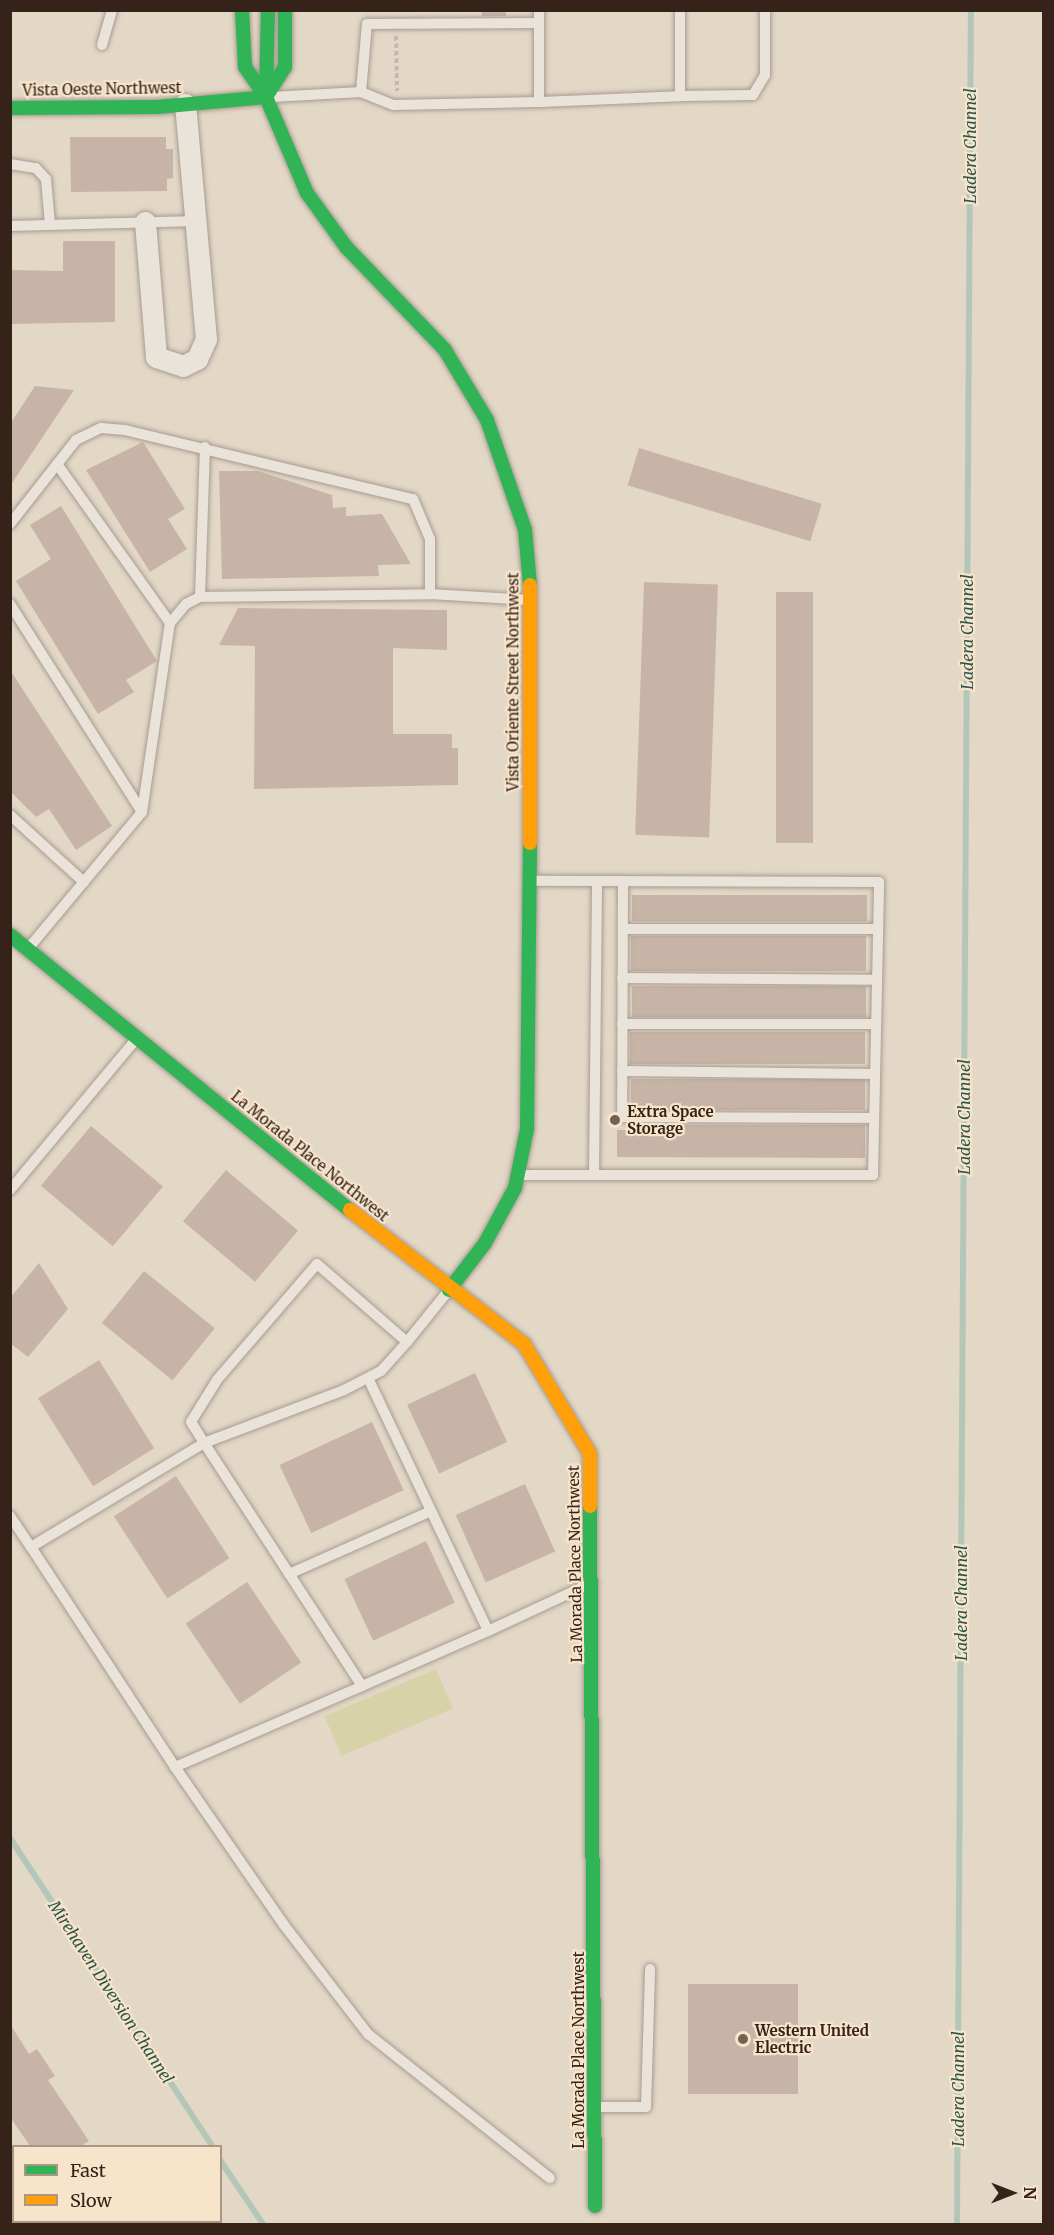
<!DOCTYPE html>
<html>
<head>
<meta charset="utf-8">
<style>
	body { margin:0 }
	#map { position:relative; width:1054px; height:2235px; overflow:hidden; background:#e3d7c6; font-family:Merriweather,serif }
	div>[style] { position:absolute }
	.green>* { inset:0; background:#d7d2a7; transform-origin:0 0 }
	.stream>* { height:6px; margin:-3px; padding:0 3px; transform-origin:3px; border-radius:3px; background:#b3c7b8 }
	.building>* { inset:0; background:#c7b4a7; transform-origin:0 0 }
	.path>* { height:4px; margin-top:-2px; transform-origin:0; background:repeating-linear-gradient(90deg,#c3b9b0 0 4.5px,transparent 0 7.5px) }
	.roads { filter:drop-shadow(0 0 2px #a79c91) drop-shadow(0 0 2px #a79c91) }
	.lane>* { height:10px; margin:-5px; padding:0 5px; transform-origin:5px; border-radius:5px; background:#eae3d9 }
	.street>* { height:21px; margin:-10.5px; padding:0 10.5px; transform-origin:10.5px; border-radius:10.5px; background:#eae3d9 }
	.fast>* { height:14px; margin:-7px; padding:0 7px; transform-origin:7px; border-radius:7px; background:#30b455 }
	.slow>* { height:14px; margin:-7px; padding:0 7px; transform-origin:7px; border-radius:7px; background:#ff9f0a }
	.dots>* { width:16px; height:16px; translate:-50% -50%; box-sizing:border-box; border:3px solid #f7e4ca; border-radius:50% }
	span { translate:-50% -50%; white-space:nowrap; text-align:center; line-height:1.15; -webkit-text-stroke:4.5px #f7e4ca; paint-order:stroke }
	.street-label { font-size:15px; color:#35231a }
	.poi-label { font-size:15px; color:#35231a; font-weight:700 }
	.left { translate:0 -50%; text-align:left }
	.water-label { font-size:16px; color:#28564d; font-style:italic }
	.frame { position:absolute; inset:0; border:12px solid #35231a; pointer-events:none }
	.legend { position:absolute; left:12px; top:2145px; width:210px; height:78px; box-sizing:border-box; background:#f7e4ca; border:2px solid #a99784; margin:0; padding:8px 10px; list-style:none; font-size:18px; color:#35231a }
	.legend li { display:flex; align-items:center; gap:12px; height:30px }
	.legend b { width:30px; border:2px solid #a99784 }
	.north { position:absolute; left:982px; top:2163px; width:60px; height:60px; -webkit-text-stroke:4px #f7e4ca; paint-order:stroke; rotate:90deg; font-size:16px; font-weight:700; line-height:24px; text-align:center; color:#35231a }
	.north::after { content:''; display:block; margin:auto; width:21px; height:27px; background:#35231a; clip-path:polygon(50% 0,100% 100%,50% 72%,0 100%) }
</style>
</head>
<body>
<div id="map">
	<div class="green">
		<i style="left:436px;top:1669px;width:43px;height:121px;rotate:67deg"></i>
	</div>
	<div class="stream">
		<i style="left:10px;top:1838px;width:368px;rotate:56.7deg"></i>
		<i style="left:220px;top:2160px;width:77px;rotate:56.1deg"></i>
		<i style="left:957px;top:2224px;width:2214px;rotate:-89.64deg"></i>
	</div>
	<div class="building">
		<i style="left:482px;top:10px;width:24px;height:6px"></i>
		<i style="clip-path:polygon(70px 137px,166px 137px,166px 149px,173px 149px,173px 178px,167px 179px,167px 191px,71px 192px)"></i>
		<i style="clip-path:polygon(63px 241px,115px 241px,115px 322px,10px 324px,10px 270px,63px 271px)"></i>
		<i style="clip-path:polygon(35px 386px,74px 390px,10px 486px,10px 424px)"></i>
		<i style="clip-path:polygon(143px 442px,185px 509px,168px 519px,187px 549px,150px 572px,86px 470px)"></i>
		<i style="left:639px;top:448px;width:191px;height:39px;rotate:17deg"></i>
		<i style="clip-path:polygon(219px 471px,258px 471px,332px 495px,333px 508px,346px 507px,346px 516px,382px 514px,411px 564px,378px 565px,379px 576px,222px 579px)"></i>
		<i style="clip-path:polygon(61px 506px,157px 661px,126px 680px,134px 692px,98px 714px,16px 581px,51px 559px,30px 525px)"></i>
		<i style="left:644px;top:582px;width:74px;height:253px;rotate:2deg"></i>
		<i style="left:776px;top:592px;width:37px;height:251px"></i>
		<i style="clip-path:polygon(238px 608px,447px 610px,447px 650px,393px 648px,393px 734px,452px 734px,452px 748px,458px 748px,458px 785px,254px 789px,255px 646px,219px 645px)"></i>
		<i style="clip-path:polygon(10px 670px,112px 826px,76px 850px,49px 809px,36px 817px,10px 791px)"></i>
		<i style="left:632px;top:895px;width:235px;height:26px"></i>
		<i style="left:631px;top:936px;width:235px;height:35px"></i>
		<i style="left:632px;top:986px;width:234px;height:31px"></i>
		<i style="left:630px;top:1032px;width:235px;height:32px"></i>
		<i style="left:631px;top:1079px;width:234px;height:31px"></i>
		<i style="clip-path:polygon(630px 1125px,865px 1125px,865px 1158px,617px 1157px,617px 1130px,630px 1130px)"></i>
		<i style="left:91px;top:1126px;width:94px;height:78px;rotate:40deg"></i>
		<i style="left:226px;top:1170px;width:94px;height:67px;rotate:40deg"></i>
		<i style="clip-path:polygon(39px 1263px,68px 1309px,28px 1357px,10px 1343px,10px 1298px)"></i>
		<i style="left:144px;top:1271px;width:91px;height:67px;rotate:39deg"></i>
		<i style="left:99px;top:1360px;width:104px;height:72px;rotate:58deg"></i>
		<i style="left:475px;top:1373px;width:76px;height:75px;rotate:65deg"></i>
		<i style="left:372px;top:1422px;width:75px;height:102px;rotate:65deg"></i>
		<i style="left:176px;top:1476px;width:98px;height:74px;rotate:57deg"></i>
		<i style="left:525px;top:1484px;width:74px;height:76px;rotate:66deg"></i>
		<i style="left:426px;top:1541px;width:68px;height:90px;rotate:65deg"></i>
		<i style="left:247px;top:1582px;width:97px;height:74px;rotate:56deg"></i>
		<i style="left:688px;top:1984px;width:110px;height:110px"></i>
		<i style="clip-path:polygon(10px 2024px,29px 2054px,37px 2049px,55px 2076px,48px 2080px,89px 2141px,81px 2146px,30px 2146px,10px 2117px)"></i>
	</div>
	<div class="path">
		<i style="left:396px;top:36px;width:55px;rotate:89deg"></i>
	</div>
	<div class="roads">
		<div class="lane">
			<i style="left:680px;top:10px;width:86px;rotate:90deg"></i>
			<i style="left:680px;top:96px;width:73px;rotate:-0.8deg"></i>
			<i style="left:753px;top:95px;width:23px;rotate:-59deg"></i>
			<i style="left:765px;top:75px;width:65px;rotate:-90deg"></i>
			<i style="left:102px;top:45px;width:36px;rotate:-74deg"></i>
			<i style="left:361px;top:92px;width:35px;rotate:22deg"></i>
			<i style="left:394px;top:105px;width:145px;rotate:-1.2deg"></i>
			<i style="left:539px;top:102px;width:92px;rotate:-90deg"></i>
			<i style="left:271px;top:97px;width:90px;rotate:-3.2deg"></i>
			<i style="left:361px;top:92px;width:68px;rotate:-85deg"></i>
			<i style="left:367px;top:24px;width:172px;rotate:-0.3deg"></i>
			<i style="left:539px;top:102px;width:141px;rotate:-2.4deg"></i>
			<i style="left:10px;top:164px;width:26px;rotate:9deg"></i>
			<i style="left:36px;top:168px;width:15px;rotate:48deg"></i>
			<i style="left:46px;top:179px;width:46px;rotate:85deg"></i>
			<i style="left:10px;top:226px;width:187px;rotate:-1.5deg"></i>
			<i style="left:57px;top:464px;width:195px;rotate:54.6deg"></i>
			<i style="left:10px;top:524px;width:107px;rotate:-51.8deg"></i>
			<i style="left:76px;top:440px;width:28px;rotate:-26deg"></i>
			<i style="left:101px;top:428px;width:24px;rotate:5deg"></i>
			<i style="left:125px;top:430px;width:296px;rotate:13.5deg"></i>
			<i style="left:413px;top:499px;width:43px;rotate:67deg"></i>
			<i style="left:430px;top:539px;width:55px;rotate:90deg"></i>
			<i style="left:430px;top:594px;width:101px;rotate:3.4deg"></i>
			<i style="left:200px;top:597px;width:150px;rotate:-88.1deg"></i>
			<i style="left:10px;top:604px;width:246px;rotate:57.6deg"></i>
			<i style="left:142px;top:812px;width:178px;rotate:129.8deg"></i>
			<i style="left:142px;top:812px;width:191px;rotate:-81.6deg"></i>
			<i style="left:170px;top:623px;width:25px;rotate:-50deg"></i>
			<i style="left:186px;top:604px;width:16px;rotate:-27deg"></i>
			<i style="left:200px;top:597px;width:230px;rotate:-0.7deg"></i>
			<i style="left:10px;top:815px;width:100px;rotate:42.2deg"></i>
			<i style="left:623px;top:881px;width:236px;rotate:90.2deg"></i>
			<i style="left:622px;top:1117px;width:252px;rotate:0.2deg"></i>
			<i style="left:623px;top:929px;width:255px"></i>
			<i style="left:622px;top:978px;width:255px;rotate:0.4deg"></i>
			<i style="left:622px;top:1024px;width:254px"></i>
			<i style="left:622px;top:1071px;width:253px;rotate:0.7deg"></i>
			<i style="left:520px;top:1175px;width:353px"></i>
			<i style="left:873px;top:1175px;width:293px;rotate:-88.8deg"></i>
			<i style="left:879px;top:882px;width:349px;rotate:-179.8deg"></i>
			<i style="left:594px;top:1175px;width:294px;rotate:-89.4deg"></i>
			<i style="left:10px;top:1190px;width:198px;rotate:-50.1deg"></i>
			<i style="left:407px;top:1342px;width:119px;rotate:-139.1deg"></i>
			<i style="left:317px;top:1264px;width:153px;rotate:130.8deg"></i>
			<i style="left:217px;top:1380px;width:49px;rotate:121.8deg"></i>
			<i style="left:191px;top:1422px;width:25px;rotate:58deg"></i>
			<i style="left:204px;top:1443px;width:150px;rotate:-20.7deg"></i>
			<i style="left:344px;top:1390px;width:42px;rotate:-27.2deg"></i>
			<i style="left:381px;top:1371px;width:39px;rotate:-48deg"></i>
			<i style="left:407px;top:1342px;width:67px;rotate:-51.1deg"></i>
			<i style="left:368px;top:1378px;width:280px;rotate:64.6deg"></i>
			<i style="left:488px;top:1631px;width:109px;rotate:-24.9deg"></i>
			<i style="left:10px;top:1516px;width:37px;rotate:56deg"></i>
			<i style="left:31px;top:1547px;width:263px;rotate:56.8deg"></i>
			<i style="left:175px;top:1767px;width:204px;rotate:-23.4deg"></i>
			<i style="left:362px;top:1686px;width:290px;rotate:-123deg"></i>
			<i style="left:204px;top:1443px;width:202px;rotate:149deg"></i>
			<i style="left:289px;top:1574px;width:155px;rotate:-23.9deg"></i>
			<i style="left:362px;top:1686px;width:137px;rotate:-23.6deg"></i>
			<i style="left:175px;top:1767px;width:192px;rotate:55.4deg"></i>
			<i style="left:284px;top:1925px;width:138px;rotate:52.4deg"></i>
			<i style="left:368px;top:2034px;width:232px;rotate:38.4deg"></i>
			<i style="left:597px;top:2107px;width:49px"></i>
			<i style="left:646px;top:2107px;width:138px;rotate:-88.3deg"></i>
		</div>
		<div class="street">
			<i style="left:145px;top:222px;width:135px;rotate:85.3deg"></i>
			<i style="left:156px;top:357px;width:28px;rotate:18deg"></i>
			<i style="left:183px;top:366px;width:16px;rotate:-27deg"></i>
			<i style="left:197px;top:359px;width:22px;rotate:-66deg"></i>
			<i style="left:206px;top:339px;width:236px;rotate:-95.1deg"></i>
			<i style="left:10px;top:2180px;width:6px;rotate:45deg"></i>
			<i style="left:38px;top:2222px;width:3px;rotate:45deg"></i>
		</div>
		<div class="fast">
			<i style="left:242px;top:10px;width:57px;rotate:87deg"></i>
			<i style="left:245px;top:67px;width:37px;rotate:55deg"></i>
			<i style="left:266px;top:97px;width:104px;rotate:66.9deg"></i>
			<i style="left:307px;top:193px;width:68px;rotate:54deg"></i>
			<i style="left:347px;top:248px;width:141px;rotate:46.1deg"></i>
			<i style="left:445px;top:350px;width:82px;rotate:59deg"></i>
			<i style="left:487px;top:420px;width:116px;rotate:70.9deg"></i>
			<i style="left:525px;top:530px;width:55px;rotate:84.8deg"></i>
			<i style="left:266px;top:97px;width:36px;rotate:-58deg"></i>
			<i style="left:285px;top:67px;width:57px;rotate:-90deg"></i>
			<i style="left:266px;top:97px;width:87px;rotate:-88.7deg"></i>
			<i style="left:10px;top:108px;width:147px;rotate:-0.4deg"></i>
			<i style="left:157px;top:107px;width:109px;rotate:-5.2deg"></i>
			<i style="left:10px;top:935px;width:437px;rotate:39deg"></i>
			<i style="left:449px;top:1290px;width:59px;rotate:-52.5deg"></i>
			<i style="left:485px;top:1243px;width:63px;rotate:-61.4deg"></i>
			<i style="left:515px;top:1188px;width:60px;rotate:-78.5deg"></i>
			<i style="left:527px;top:1129px;width:286px;rotate:-89.4deg"></i>
			<i style="left:590px;top:1506px;width:700px;rotate:89.59deg"></i>
		</div>
		<div class="slow">
			<i style="left:530px;top:585px;width:258px;rotate:90deg"></i>
			<i style="left:350px;top:1210px;width:220px;rotate:37.6deg"></i>
			<i style="left:524px;top:1344px;width:128px;rotate:59deg"></i>
			<i style="left:590px;top:1454px;width:52px;rotate:90deg"></i>
		</div>
	</div>
	<div class="dots">
		<i style="left:615px;top:1120px;background:#726256"></i>
		<i style="left:743px;top:2039px;background:#726256"></i>
	</div>
	<div class="street-label">
		<span style="left:102px;top:89px;rotate:-1deg">Vista Oeste Northwest</span>
		<span style="left:513px;top:682px;rotate:-90deg">Vista Oriente Street Northwest</span>
		<span style="left:310px;top:1156px;rotate:39deg">La Morada Place Northwest</span>
		<span style="left:575px;top:1564px;rotate:-91deg">La Morada Place Northwest</span>
		<span style="left:579px;top:2050px;rotate:-90deg">La Morada Place Northwest</span>
	</div>
	<div class="poi-label">
		<span class="left" style="left:627px;top:1120px">Extra Space<br>Storage</span>
		<span class="left" style="left:755px;top:2039px">Western United<br>Electric</span>
	</div>
	<div class="water-label">
		<span style="left:970px;top:146px;rotate:-90deg">Ladera Channel</span>
		<span style="left:967px;top:632px;rotate:-90deg">Ladera Channel</span>
		<span style="left:964px;top:1117px;rotate:-90deg">Ladera Channel</span>
		<span style="left:961px;top:1603px;rotate:-90deg">Ladera Channel</span>
		<span style="left:111px;top:1992px;rotate:57deg">Mirehaven Diversion Channel</span>
		<span style="left:958px;top:2089px;rotate:-90deg">Ladera Channel</span>
	</div>
	<div class="frame"></div>
	<ul class="legend">
	<li><b style="height:8px;background:#30b455"></b>Fast</li>
	<li><b style="height:8px;background:#ff9f0a"></b>Slow</li>
	</ul>
	<div class="north">N</div>
</div>
</body>
</html>
